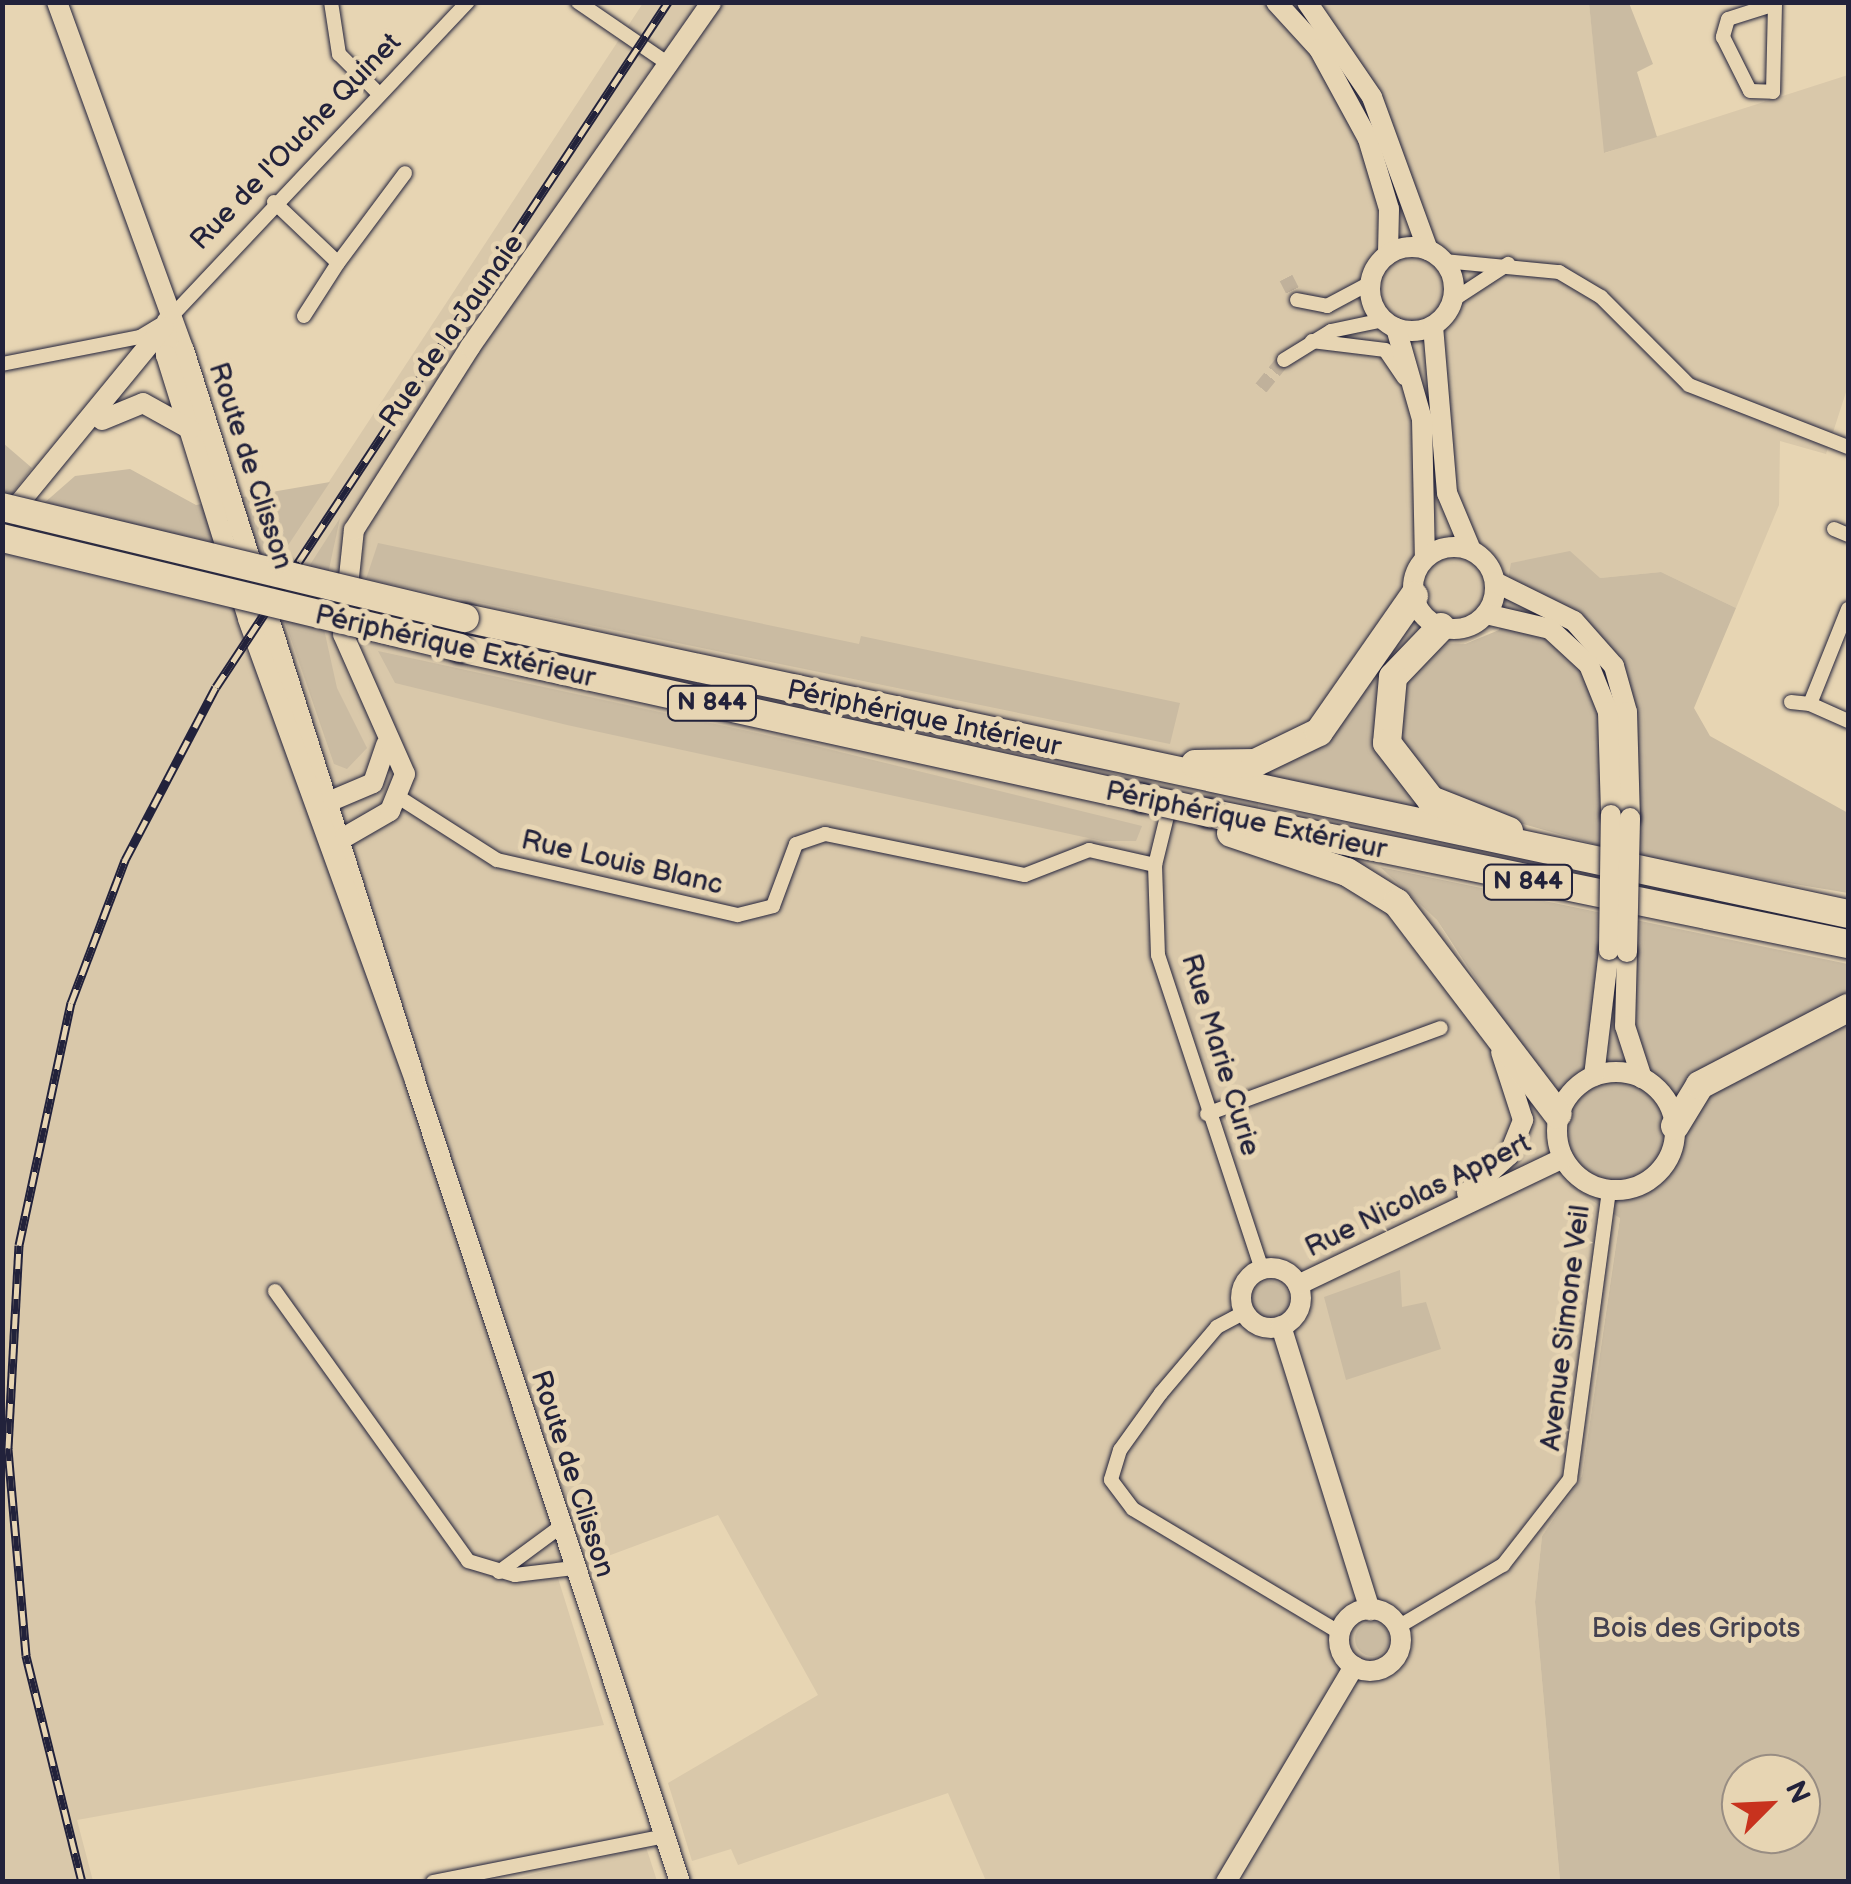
<!DOCTYPE html>
<html>
<head>
<meta charset="utf-8">
<style>
	body { margin:0 }
	#map { position:relative; width:1851px; height:1884px; overflow:hidden; background:#e7d5b3; font-family:"Balsamiq Sans",sans-serif }
	div>[style] { position:absolute }
	.built>* { inset:0; background:#d9c8aa }
	.green>* { inset:0; background:#cabba2 }
	.round { border-radius:50% }
	.street-tunnel>* { height:14px; margin-top:-7px; transform-origin:0; background:repeating-linear-gradient(90deg,#c0b19b 0 14px,transparent 0 21px) }
	.roads { filter:drop-shadow(0 0 2px #22223b) drop-shadow(0 0 2px #22223b) }
	.street>* { height:14px; margin:-7px; padding:0 7px; transform-origin:7px; border-radius:7px; background:#e7d5b3 }
	.secondary>* { height:20px; margin:-10px; padding:0 10px; transform-origin:10px; border-radius:10px; background:#e7d5b3 }
	.secondary>.ring { margin:-10px; padding:0; box-sizing:content-box; background:none; border:20px solid #e7d5b3; border-radius:50% }
	.highway>* { height:28px; margin:-14px; padding:0 14px; transform-origin:14px; border-radius:14px; background:#e7d5b3 }
	.rail>* { height:9px; margin-top:-4.5px; transform-origin:0; background:repeating-linear-gradient(90deg,#e7d5b3 0 15px,#22223b 0 30px); box-sizing:border-box; border-block:2px solid #22223b }
	.bridges { filter:drop-shadow(0 0 2px #22223b) drop-shadow(0 0 2px #22223b) }
	.secondary-bridge>* { height:20px; margin:-10px; padding:0 10px; transform-origin:10px; border-radius:10px; background:#e7d5b3 }
	.highway-bridge>* { height:28px; margin:-14px; padding:0 14px; transform-origin:14px; border-radius:14px; background:#e7d5b3 }
	span { translate:-50% -50%; white-space:nowrap; text-align:center; line-height:1.15; -webkit-text-stroke:10px #e7d5b3; paint-order:stroke }
	.shield-label span { padding:2px 8px; background:#e7d5b3; border:2px solid; border-radius:8px; -webkit-text-stroke-width:0 }
	.shield-label { font-size:25px; color:#22223b; font-weight:700 }
	.street-label { font-size:28px; color:#22223b }
	.park-label { font-size:28px; color:#444150 }
	.frame { position:absolute; inset:0; border:5px solid #22223b; pointer-events:none }
	.north { position:absolute; left:1721px; top:1754px; width:100px; height:100px; box-sizing:border-box; background:#e7d5b3; border:2px solid #988d83; border-radius:50%; rotate:66deg; font-size:28px; font-weight:700; line-height:40px; text-align:center; color:#22223b }
	.north::after { content:''; display:block; margin:auto; width:35px; height:45px; background:#c8321e; clip-path:polygon(50% 0,100% 100%,50% 72%,0 100%) }
</style>
</head>
<body>
<div id="map">
	<div class="built">
		<i style="clip-path:polygon(evenodd,643px 3px,1589px 3px,1605px 153px,1848px 75px,1848px 386px,1826px 454px,1780px 441px,1779px 505px,1736px 608px,1661px 572px,1600px 578px,1464px 644px,1437px 644px,1403px 603px,1351px 686px,1258px 776px,1258px 835px,1380px 867px,1437px 920px,1620px 1217px,1582px 1476px,1542px 1536px,1535px 1602px,1560px 1881px,986px 1881px,948px 1793px,738px 1865px,731px 1849px,692px 1861px,668px 1783px,818px 1695px,718px 1515px,557px 1575px,604px 1725px,77px 1820px,93px 1881px,3px 1881px,2px 491px,277px 561px,643px 3px,277px 562px,307px 568px,250px 659px,236px 621px,277px 562px)"></i>
		<i style="clip-path:polygon(646px 1847px,657px 1881px,493px 1881px,519px 1878px)"></i>
	</div>
	<div class="green">
		<i style="clip-path:polygon(1589px 3px,1629px 3px,1653px 64px,1637px 72px,1657px 137px,1604px 153px)"></i>
		<i style="clip-path:polygon(3px 443px,32px 468px,12px 494px,3px 491px)"></i>
		<i style="clip-path:polygon(130px 469px,196px 505px,330px 482px,277px 562px,43px 504px,75px 476px)"></i>
		<i style="clip-path:polygon(340px 518px,320px 611px,337px 688px,367px 748px,347px 769px,334px 764px,281px 610px)"></i>
		<i style="clip-path:polygon(378px 543px,859px 644px,861px 636px,1180px 703px,1170px 744px,366px 579px)"></i>
		<i style="clip-path:polygon(1570px 551px,1600px 578px,1661px 572px,1736px 608px,1694px 708px,1710px 736px,1848px 813px,1848px 893px,1650px 860px,1463px 807px,1423px 812px,1258px 776px,1326px 718px,1402px 602px,1437px 643px,1465px 644px,1499px 630px,1511px 563px)"></i>
		<i style="clip-path:polygon(378px 651px,812px 745px,1142px 826px,1136px 841px,1102px 841px,567px 725px,395px 683px)"></i>
		<i style="clip-path:polygon(evenodd,1380px 867px,1848px 964px,1848px 1881px,1560px 1881px,1535px 1602px,1542px 1536px,1582px 1476px,1620px 1218px,1570px 1187px,1534px 1068px,1437px 920px,1380px 867px,1741px 1774px,1801px 1774px,1801px 1834px,1741px 1834px,1741px 1774px)"></i>
		<i style="clip-path:polygon(1400px 1270px,1402px 1307px,1426px 1302px,1441px 1349px,1346px 1380px,1324px 1297px)"></i>
		<i class="round" style="left:1251px;top:1281px;width:38px;height:38px"></i>
		<i class="round" style="left:1355px;top:1622px;width:34px;height:34px"></i>
	</div>
	<div class="street-tunnel">
		<i style="left:1286px;top:278px;width:25px;rotate:63deg"></i>
		<i style="left:1261px;top:388px;width:36px;rotate:-51deg"></i>
	</div>
	<div class="roads">
		<div class="street">
			<i style="left:331px;top:2px;width:53px;rotate:81.3deg"></i>
			<i style="left:339px;top:54px;width:55px;rotate:45deg"></i>
			<i style="left:578px;top:2px;width:112px;rotate:34.4deg"></i>
			<i style="left:1775px;top:4px;width:49px;rotate:162.3deg"></i>
			<i style="left:1728px;top:19px;width:19px;rotate:106deg"></i>
			<i style="left:1723px;top:37px;width:60px;rotate:63.4deg"></i>
			<i style="left:1750px;top:91px;width:23px;rotate:2deg"></i>
			<i style="left:1773px;top:92px;width:90px;rotate:-88.7deg"></i>
			<i style="left:274px;top:202px;width:88px;rotate:43.6deg"></i>
			<i style="left:338px;top:263px;width:63px;rotate:122.7deg"></i>
			<i style="left:1444px;top:261px;width:116px;rotate:5.5deg"></i>
			<i style="left:1559px;top:272px;width:49px;rotate:30.8deg"></i>
			<i style="left:1601px;top:297px;width:124px;rotate:45deg"></i>
			<i style="left:1689px;top:385px;width:171px;rotate:21.3deg"></i>
			<i style="left:338px;top:263px;width:112px;rotate:-53.3deg"></i>
			<i style="left:1297px;top:300px;width:31px;rotate:11deg"></i>
			<i style="left:1327px;top:306px;width:49px;rotate:-28.1deg"></i>
			<i style="left:1453px;top:300px;width:66px;rotate:-33.2deg"></i>
			<i style="left:1312px;top:341px;width:74px;rotate:7deg"></i>
			<i style="left:1385px;top:350px;width:34px;rotate:56deg"></i>
			<i style="left:1284px;top:360px;width:55px;rotate:-31.7deg"></i>
			<i style="left:1331px;top:331px;width:53px;rotate:-11.9deg"></i>
			<i style="left:2px;top:364px;width:141px;rotate:-11.1deg"></i>
			<i style="left:140px;top:337px;width:31px;rotate:-31deg"></i>
			<i style="left:167px;top:321px;width:439px;rotate:-46.7deg"></i>
			<i style="left:1834px;top:529px;width:15px;rotate:23deg"></i>
			<i style="left:1848px;top:609px;width:102px;rotate:111.8deg"></i>
			<i style="left:1810px;top:704px;width:42px;rotate:24.1deg"></i>
			<i style="left:1791px;top:702px;width:19px;rotate:6deg"></i>
			<i style="left:400px;top:798px;width:115px;rotate:32.6deg"></i>
			<i style="left:497px;top:860px;width:247px;rotate:12.9deg"></i>
			<i style="left:738px;top:915px;width:36px;rotate:-14deg"></i>
			<i style="left:773px;top:906px;width:66px;rotate:-69.6deg"></i>
			<i style="left:796px;top:844px;width:31px;rotate:-19deg"></i>
			<i style="left:825px;top:834px;width:204px;rotate:11.6deg"></i>
			<i style="left:1025px;top:875px;width:69px;rotate:-21.3deg"></i>
			<i style="left:1089px;top:850px;width:68px;rotate:12.8deg"></i>
			<i style="left:1171px;top:800px;width:67px;rotate:103.8deg"></i>
			<i style="left:1155px;top:865px;width:90px;rotate:88.1deg"></i>
			<i style="left:1158px;top:955px;width:332px;rotate:71.7deg"></i>
			<i style="left:1207px;top:1114px;width:249px;rotate:-20.2deg"></i>
			<i style="left:275px;top:1291px;width:332px;rotate:54.4deg"></i>
			<i style="left:468px;top:1561px;width:49px;rotate:16.6deg"></i>
			<i style="left:515px;top:1575px;width:59px;rotate:-6.8deg"></i>
			<i style="left:1245px;top:1312px;width:32px;rotate:152deg"></i>
			<i style="left:1217px;top:1327px;width:87px;rotate:130.3deg"></i>
			<i style="left:1161px;top:1393px;width:70px;rotate:125.7deg"></i>
			<i style="left:1120px;top:1450px;width:31px;rotate:107deg"></i>
			<i style="left:1111px;top:1480px;width:36px;rotate:53deg"></i>
			<i style="left:1133px;top:1509px;width:241px;rotate:30.9deg"></i>
			<i style="left:499px;top:1572px;width:76px;rotate:-36.4deg"></i>
			<i style="left:1398px;top:1627px;width:122px;rotate:-30.6deg"></i>
			<i style="left:1503px;top:1565px;width:109px;rotate:-52.1deg"></i>
			<i style="left:1570px;top:1479px;width:292px;rotate:-82.3deg"></i>
			<i style="left:433px;top:1882px;width:237px;rotate:-11.2deg"></i>
		</div>
		<div class="secondary">
			<i style="left:57px;top:2px;width:370px;rotate:70deg"></i>
			<i style="left:184px;top:350px;width:765px;rotate:72.42deg"></i>
			<i style="left:1276px;top:2px;width:64px;rotate:47.5deg"></i>
			<i style="left:1319px;top:49px;width:102px;rotate:61.4deg"></i>
			<i style="left:1368px;top:139px;width:73px;rotate:73.3deg"></i>
			<i style="left:1389px;top:209px;width:45px;rotate:91.3deg"></i>
			<i style="left:1307px;top:2px;width:115px;rotate:55.6deg"></i>
			<i style="left:1372px;top:97px;width:163px;rotate:69.9deg"></i>
			<i class="ring" style="left:1370px;top:247px;width:64px;height:64px"></i>
			<i style="left:167px;top:321px;width:34px;rotate:92deg"></i>
			<i style="left:166px;top:355px;width:276px;rotate:72.7deg"></i>
			<i style="left:248px;top:619px;width:491px;rotate:70.1deg"></i>
			<i style="left:415px;top:1081px;width:844px;rotate:71.69deg"></i>
			<i style="left:1433px;top:326px;width:168px;rotate:85.2deg"></i>
			<i style="left:1447px;top:493px;width:62px;rotate:67.2deg"></i>
			<i style="left:1396px;top:328px;width:95px;rotate:74.1deg"></i>
			<i style="left:1422px;top:419px;width:139px;rotate:88.8deg"></i>
			<i style="left:102px;top:420px;width:44px;rotate:-22.5deg"></i>
			<i style="left:143px;top:403px;width:54px;rotate:29deg"></i>
			<i style="left:2px;top:524px;width:255px;rotate:-50.6deg"></i>
			<i class="ring" style="left:1413px;top:547px;width:62px;height:62px"></i>
			<i style="left:1495px;top:582px;width:88px;rotate:26.3deg"></i>
			<i style="left:1574px;top:621px;width:60px;rotate:48.4deg"></i>
			<i style="left:1614px;top:666px;width:48px;rotate:74.2deg"></i>
			<i style="left:1627px;top:712px;width:106px;rotate:88.4deg"></i>
			<i style="left:1486px;top:614px;width:66px;rotate:13.2deg"></i>
			<i style="left:1550px;top:629px;width:53px;rotate:42.7deg"></i>
			<i style="left:1589px;top:665px;width:51px;rotate:68deg"></i>
			<i style="left:1608px;top:712px;width:103px;rotate:88.3deg"></i>
			<i style="left:333px;top:800px;width:43px;rotate:-23deg"></i>
			<i style="left:373px;top:783px;width:40px;rotate:-71.1deg"></i>
			<i style="left:345px;top:837px;width:52px;rotate:-30deg"></i>
			<i style="left:390px;top:811px;width:40px;rotate:-68deg"></i>
			<i style="left:405px;top:774px;width:153px;rotate:-113.9deg"></i>
			<i style="left:343px;top:634px;width:105px;rotate:-84deg"></i>
			<i style="left:354px;top:530px;width:217px;rotate:-57.6deg"></i>
			<i style="left:470px;top:347px;width:421px;rotate:-55deg"></i>
			<i style="left:1627px;top:952px;width:74px;rotate:91.5deg"></i>
			<i style="left:1625px;top:1026px;width:55px;rotate:71.9deg"></i>
			<i class="ring" style="left:1557px;top:1072px;width:98px;height:98px"></i>
			<i style="left:1594px;top:1076px;width:127px;rotate:-83.2deg"></i>
			<i style="left:1467px;top:1193px;width:57px;rotate:-42.1deg"></i>
			<i style="left:1509px;top:1155px;width:38px;rotate:-68deg"></i>
			<i style="left:1523px;top:1120px;width:71px;rotate:-107.9deg"></i>
			<i class="ring" style="left:1241px;top:1268px;width:40px;height:40px"></i>
			<i style="left:1298px;top:1285px;width:294px;rotate:-25.6deg"></i>
			<i style="left:1281px;top:1326px;width:298px;rotate:72.6deg"></i>
			<i class="ring" style="left:1339px;top:1609px;width:42px;height:42px"></i>
			<i style="left:1226px;top:1882px;width:251px;rotate:-59.3deg"></i>
		</div>
		<div class="highway">
			<i style="left:465px;top:618px;width:1414px;rotate:12.08deg"></i>
			<i style="left:1441px;top:627px;width:69px;rotate:133.8deg"></i>
			<i style="left:1393px;top:677px;width:66px;rotate:95.2deg"></i>
			<i style="left:1387px;top:743px;width:72px;rotate:52.3deg"></i>
			<i style="left:1431px;top:800px;width:84px;rotate:21.7deg"></i>
			<i style="left:460px;top:648px;width:698px;rotate:12.4deg"></i>
			<i style="left:1195px;top:764px;width:60px;rotate:-1deg"></i>
			<i style="left:1255px;top:763px;width:71px;rotate:-25.8deg"></i>
			<i style="left:1319px;top:732px;width:166px;rotate:-55.1deg"></i>
			<i style="left:1209px;top:813px;width:652px;rotate:11.59deg"></i>
			<i style="left:1231px;top:833px;width:122px;rotate:18.6deg"></i>
			<i style="left:1347px;top:872px;width:59px;rotate:31.8deg"></i>
			<i style="left:1397px;top:903px;width:265px;rotate:52.7deg"></i>
			<i style="left:1675px;top:1126px;width:48px;rotate:-58.6deg"></i>
			<i style="left:1700px;top:1085px;width:167px;rotate:-27.5deg"></i>
		</div>
	</div>
	<div class="rail">
		<i style="left:82px;top:1882px;width:234px;rotate:-103.9deg"></i>
		<i style="left:26px;top:1655px;width:208px;rotate:-95deg"></i>
		<i style="left:8px;top:1448px;width:203px;rotate:-86.9deg"></i>
		<i style="left:19px;top:1245px;width:248px;rotate:-77.9deg"></i>
		<i style="left:71px;top:1003px;width:153px;rotate:-69.3deg"></i>
		<i style="left:125px;top:860px;width:195px;rotate:-62.3deg"></i>
		<i style="left:216px;top:687px;width:821px;rotate:-56.58deg"></i>
	</div>
	<div class="bridges">
		<div class="secondary-bridge">
			<i style="left:1609px;top:950px;width:135px;rotate:-89.2deg"></i>
			<i style="left:1627px;top:952px;width:134px;rotate:-88.7deg"></i>
		</div>
		<div class="highway-bridge">
			<i style="left:2px;top:507px;width:476px;rotate:13.5deg"></i>
			<i style="left:2px;top:538px;width:471px;rotate:13.5deg"></i>
			<i style="left:1142px;top:798px;width:69px;rotate:12.6deg"></i>
		</div>
	</div>
	<div class="shield-label">
		<span style="left:712px;top:703px">N 844</span>
		<span style="left:1528px;top:882px">N 844</span>
	</div>
	<div class="street-label">
		<span style="left:296px;top:142px;rotate:-46deg">Rue de l'Ouche Quinet</span>
		<span style="left:452px;top:331px;rotate:-55deg">Rue de la Jaunaie</span>
		<span style="left:250px;top:466px;rotate:72deg">Route de Clisson</span>
		<span style="left:455px;top:647px;rotate:13deg">Périphérique Extérieur</span>
		<span style="left:924px;top:719px;rotate:12deg">Périphérique Intérieur</span>
		<span style="left:1246px;top:821px;rotate:12deg">Périphérique Extérieur</span>
		<span style="left:622px;top:863px;rotate:13deg">Rue Louis Blanc</span>
		<span style="left:1220px;top:1055px;rotate:73deg">Rue Marie Curie</span>
		<span style="left:1418px;top:1196px;rotate:-26deg">Rue Nicolas Appert</span>
		<span style="left:1566px;top:1328px;rotate:-83deg">Avenue Simone Veil</span>
		<span style="left:572px;top:1474px;rotate:72deg">Route de Clisson</span>
	</div>
	<div class="park-label">
		<span style="left:1696px;top:1629px">Bois des Gripots</span>
	</div>
	<div class="frame"></div>
	<div class="north">N</div>
</div>
</body>
</html>
